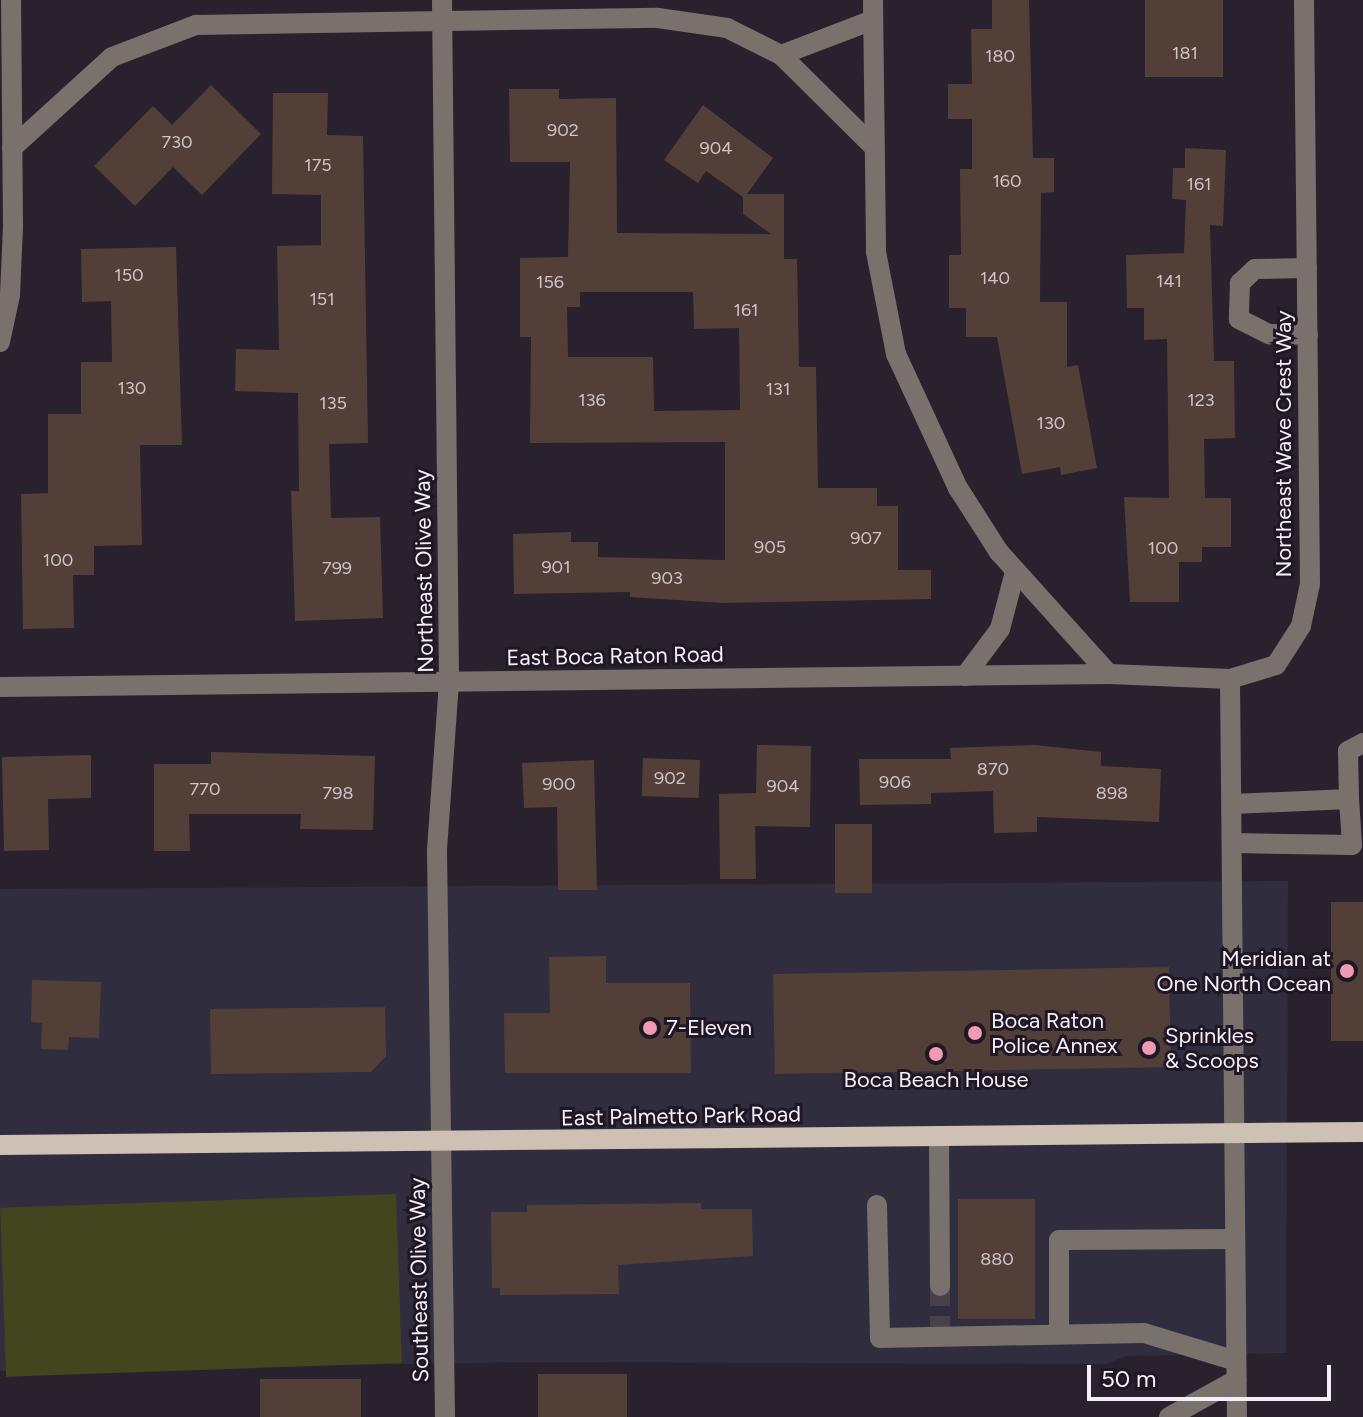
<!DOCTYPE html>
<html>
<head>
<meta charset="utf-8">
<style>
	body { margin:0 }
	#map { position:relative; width:1363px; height:1417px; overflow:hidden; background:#2a212e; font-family:Figtree,sans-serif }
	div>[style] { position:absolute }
	.commercial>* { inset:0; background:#302d3e }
	.green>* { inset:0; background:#43451e; transform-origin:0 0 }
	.building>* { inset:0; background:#524038; transform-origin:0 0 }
	.minor-tunnel>* { height:20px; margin-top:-10px; transform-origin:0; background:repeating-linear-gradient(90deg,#49404c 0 20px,transparent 0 30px) }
	.minor>* { height:20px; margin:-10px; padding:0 10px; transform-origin:10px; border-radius:10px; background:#79726c }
	.major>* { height:20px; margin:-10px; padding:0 10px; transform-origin:10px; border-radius:10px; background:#cec0b3 }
	.dots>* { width:22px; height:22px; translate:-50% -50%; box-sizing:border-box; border:4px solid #201724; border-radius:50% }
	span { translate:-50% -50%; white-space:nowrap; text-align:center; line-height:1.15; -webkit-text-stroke:6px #201724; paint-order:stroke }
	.number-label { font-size:18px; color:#cdc3c9 }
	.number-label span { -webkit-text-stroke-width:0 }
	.street-label { font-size:22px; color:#f6eff9 }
	.poi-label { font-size:22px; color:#f6eff9 }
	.right { translate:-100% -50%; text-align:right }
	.left { translate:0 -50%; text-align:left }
	.scale { position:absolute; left:1087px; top:1365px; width:244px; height:36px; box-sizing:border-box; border:4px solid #f6eff9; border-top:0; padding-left:10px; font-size:24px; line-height:28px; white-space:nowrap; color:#f6eff9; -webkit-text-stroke:6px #201724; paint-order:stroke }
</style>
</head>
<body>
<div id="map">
	<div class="commercial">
		<i style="clip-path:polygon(1288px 881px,1286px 1353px,1126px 1356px,1106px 1364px,519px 1362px,0 1371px,0 889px)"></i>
	</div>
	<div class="green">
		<i style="left:396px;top:1194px;width:169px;height:396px;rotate:88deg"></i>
	</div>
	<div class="building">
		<i style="clip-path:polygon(992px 0,1029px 0,1033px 158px,1054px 158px,1054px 192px,1041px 193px,1040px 302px,1067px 302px,1067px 367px,1078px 365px,1097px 468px,1061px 475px,1060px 467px,1022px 474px,997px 337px,966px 337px,966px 308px,949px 308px,949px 255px,961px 255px,960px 169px,972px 169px,972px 119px,948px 119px,948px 84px,972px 84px,971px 29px,992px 29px)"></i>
		<i style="left:1145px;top:0;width:78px;height:77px"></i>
		<i style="clip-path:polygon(211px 85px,261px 134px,202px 195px,173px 167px,135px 206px,94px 166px,153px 106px,172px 125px)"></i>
		<i style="clip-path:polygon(evenodd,509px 89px,559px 89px,559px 99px,616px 98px,617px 233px,771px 234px,743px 214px,743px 197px,706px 171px,698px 183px,664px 160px,703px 105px,773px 158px,747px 194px,784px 194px,784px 259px,797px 259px,799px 367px,816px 367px,818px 488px,877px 488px,877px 506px,898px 506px,898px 570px,931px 570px,931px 599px,724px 603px,630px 597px,630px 592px,514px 594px,513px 534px,571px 532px,571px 542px,598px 542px,598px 557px,725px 560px,725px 442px,530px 443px,531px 337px,520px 337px,520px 258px,568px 257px,570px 162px,510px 162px,509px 89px,580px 292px,693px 292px,694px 329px,739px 328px,740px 410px,654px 411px,653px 357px,568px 357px,567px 307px,580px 307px,580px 292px)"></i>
		<i style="clip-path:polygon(273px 93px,328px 93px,327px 135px,363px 136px,368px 443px,329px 444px,331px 518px,380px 517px,383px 618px,295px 621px,291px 491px,299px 491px,298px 393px,235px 391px,236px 349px,279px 350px,277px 246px,321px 245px,321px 195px,272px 194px)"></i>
		<i style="clip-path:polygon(1185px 148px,1226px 150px,1223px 226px,1210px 225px,1214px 361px,1234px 361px,1235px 438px,1204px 439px,1205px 498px,1231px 498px,1231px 547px,1202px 547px,1202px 562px,1179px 562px,1179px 602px,1130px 602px,1124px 497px,1169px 498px,1167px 339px,1144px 340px,1144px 308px,1127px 308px,1126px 255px,1184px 253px,1186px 200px,1172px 199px,1173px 168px,1185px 168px)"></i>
		<i style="clip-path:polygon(176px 247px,182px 445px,140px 445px,142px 545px,94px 546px,94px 575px,73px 575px,74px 628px,23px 629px,21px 494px,48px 493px,48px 414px,81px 414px,81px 362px,112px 362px,111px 301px,82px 302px,81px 249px)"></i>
		<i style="clip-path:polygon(757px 745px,811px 746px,810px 827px,755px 826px,756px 879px,720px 879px,719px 794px,756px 793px)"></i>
		<i style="clip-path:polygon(1035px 745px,1101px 752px,1101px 766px,1161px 769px,1159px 822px,1037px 817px,1037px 832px,994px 833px,993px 791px,931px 793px,931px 804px,860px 805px,859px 759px,951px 759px,950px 748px)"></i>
		<i style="clip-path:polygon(211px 752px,375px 756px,373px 830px,300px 829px,301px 814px,189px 814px,190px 851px,154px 851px,154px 764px,211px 764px)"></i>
		<i style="clip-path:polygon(91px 755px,91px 798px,48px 799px,49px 850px,4px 851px,2px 757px)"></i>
		<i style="left:643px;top:758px;width:57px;height:38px;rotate:2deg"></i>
		<i style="clip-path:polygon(594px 760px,597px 890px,558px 890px,557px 807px,524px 808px,522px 763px)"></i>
		<i style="left:835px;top:824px;width:37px;height:69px"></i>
		<i style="left:1331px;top:902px;width:32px;height:139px"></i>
		<i style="clip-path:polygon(606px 956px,606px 983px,690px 983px,691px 1073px,505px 1073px,504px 1013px,550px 1013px,549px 957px)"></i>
		<i style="left:1169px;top:967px;width:100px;height:396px;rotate:89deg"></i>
		<i style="clip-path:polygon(32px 980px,101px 982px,99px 1038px,69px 1037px,68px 1050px,41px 1049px,42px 1023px,31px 1022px)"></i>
		<i style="clip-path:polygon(385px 1007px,386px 1056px,371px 1072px,211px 1074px,210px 1009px)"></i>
		<i style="left:1035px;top:1199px;width:120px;height:77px;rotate:90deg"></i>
		<i style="clip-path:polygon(701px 1203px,701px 1209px,752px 1209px,753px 1256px,618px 1265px,619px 1294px,500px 1295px,500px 1288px,492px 1288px,491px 1212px,527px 1212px,527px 1205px)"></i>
		<i style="left:627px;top:1374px;width:43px;height:89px;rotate:90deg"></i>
		<i style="left:361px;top:1379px;width:38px;height:101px;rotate:90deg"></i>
	</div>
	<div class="minor-tunnel">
		<i style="left:940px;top:1286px;width:41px;rotate:90deg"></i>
	</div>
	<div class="minor">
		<i style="left:442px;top:0;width:682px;rotate:89.41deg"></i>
		<i style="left:449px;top:682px;width:169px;rotate:94.1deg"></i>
		<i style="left:437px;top:851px;width:566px;rotate:89.19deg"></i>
		<i style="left:873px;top:0;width:252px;rotate:89.3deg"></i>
		<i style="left:876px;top:252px;width:104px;rotate:78.9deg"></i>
		<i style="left:896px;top:354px;width:148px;rotate:65.2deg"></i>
		<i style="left:958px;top:488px;width:76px;rotate:57.4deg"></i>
		<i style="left:999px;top:552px;width:164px;rotate:48deg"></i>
		<i style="left:781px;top:55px;width:98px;rotate:-20.8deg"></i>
		<i style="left:12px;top:148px;width:135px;rotate:-42.3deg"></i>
		<i style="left:112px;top:57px;width:90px;rotate:-20.9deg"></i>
		<i style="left:196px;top:25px;width:462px;rotate:-0.9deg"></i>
		<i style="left:658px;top:18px;width:70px;rotate:8.2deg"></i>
		<i style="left:727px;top:28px;width:60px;rotate:26.6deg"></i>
		<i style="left:781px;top:55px;width:131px;rotate:44.7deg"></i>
		<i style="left:1307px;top:268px;width:52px;rotate:178.9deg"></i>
		<i style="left:1255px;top:269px;width:21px;rotate:137deg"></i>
		<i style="left:1240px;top:283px;width:36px;rotate:92deg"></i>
		<i style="left:1239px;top:319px;width:34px;rotate:27deg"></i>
		<i style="left:1269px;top:334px;width:39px;rotate:1deg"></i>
		<i style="left:0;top:342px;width:48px;rotate:-78deg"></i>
		<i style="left:10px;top:295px;width:69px;rotate:-87.5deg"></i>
		<i style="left:13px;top:226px;width:226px;rotate:-90.5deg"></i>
		<i style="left:965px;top:676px;width:59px;rotate:-53.3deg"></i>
		<i style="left:1000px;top:629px;width:59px;rotate:-75.3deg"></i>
		<i style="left:1230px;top:679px;width:738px;rotate:89.46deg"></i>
		<i style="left:0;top:687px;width:1109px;rotate:-0.67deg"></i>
		<i style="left:1109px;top:674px;width:121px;rotate:2.4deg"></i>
		<i style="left:1230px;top:679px;width:48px;rotate:-16.9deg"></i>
		<i style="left:1276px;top:665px;width:46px;rotate:-57.3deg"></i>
		<i style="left:1301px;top:626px;width:43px;rotate:-77.9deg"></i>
		<i style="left:1310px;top:584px;width:584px;rotate:-90.59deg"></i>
		<i style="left:1232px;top:804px;width:117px;rotate:-2.4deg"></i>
		<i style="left:1349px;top:799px;width:48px;rotate:-91.2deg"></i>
		<i style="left:1348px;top:751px;width:17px;rotate:-28deg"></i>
		<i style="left:1233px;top:843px;width:119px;rotate:1deg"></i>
		<i style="left:1352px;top:845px;width:46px;rotate:-93.7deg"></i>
		<i style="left:939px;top:1137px;width:149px;rotate:89.6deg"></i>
		<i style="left:877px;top:1205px;width:133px;rotate:88.7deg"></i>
		<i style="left:880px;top:1338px;width:264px;rotate:-1.1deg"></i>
		<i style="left:1144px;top:1333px;width:96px;rotate:16.9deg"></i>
		<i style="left:1059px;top:1334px;width:94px;rotate:-90deg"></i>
		<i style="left:1059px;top:1240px;width:176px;rotate:-0.3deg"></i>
		<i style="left:1169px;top:1417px;width:77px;rotate:-28.9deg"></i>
	</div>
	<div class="major">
		<i style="left:0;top:1145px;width:1363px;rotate:-0.55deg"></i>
	</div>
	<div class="dots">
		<i style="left:1347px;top:971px;background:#f19ab4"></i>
		<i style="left:650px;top:1028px;background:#f19ab4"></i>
		<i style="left:975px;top:1033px;background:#f19ab4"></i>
		<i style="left:1149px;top:1048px;background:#f19ab4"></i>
		<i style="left:936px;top:1054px;background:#f19ab4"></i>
	</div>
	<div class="number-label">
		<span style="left:1185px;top:53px">181</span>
		<span style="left:1000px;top:56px">180</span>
		<span style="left:563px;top:130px">902</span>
		<span style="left:177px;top:142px">730</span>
		<span style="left:716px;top:148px">904</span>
		<span style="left:318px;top:165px">175</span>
		<span style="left:1007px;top:181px">160</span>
		<span style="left:1199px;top:184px">161</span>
		<span style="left:129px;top:275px">150</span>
		<span style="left:995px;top:278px">140</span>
		<span style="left:1169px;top:281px">141</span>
		<span style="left:550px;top:282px">156</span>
		<span style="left:322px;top:299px">151</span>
		<span style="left:746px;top:310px">161</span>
		<span style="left:132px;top:388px">130</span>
		<span style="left:778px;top:389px">131</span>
		<span style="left:592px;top:400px">136</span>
		<span style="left:1201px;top:400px">123</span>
		<span style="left:333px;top:403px">135</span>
		<span style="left:1051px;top:423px">130</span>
		<span style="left:866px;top:538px">907</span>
		<span style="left:770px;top:547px">905</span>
		<span style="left:1163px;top:548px">100</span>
		<span style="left:58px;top:560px">100</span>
		<span style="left:556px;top:567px">901</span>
		<span style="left:337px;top:568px">799</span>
		<span style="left:667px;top:578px">903</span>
		<span style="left:993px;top:769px">870</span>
		<span style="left:670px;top:778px">902</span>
		<span style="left:895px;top:782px">906</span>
		<span style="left:559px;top:784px">900</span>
		<span style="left:783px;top:786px">904</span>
		<span style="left:205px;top:789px">770</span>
		<span style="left:338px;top:793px">798</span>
		<span style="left:1112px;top:793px">898</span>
		<span style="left:997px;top:1259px">880</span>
	</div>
	<div class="street-label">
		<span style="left:1284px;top:444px;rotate:-90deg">Northeast Wave Crest Way</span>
		<span style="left:424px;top:571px;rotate:-91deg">Northeast Olive Way</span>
		<span style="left:615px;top:656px;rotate:-1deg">East Boca Raton Road</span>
		<span style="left:681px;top:1116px;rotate:-1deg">East Palmetto Park Road</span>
		<span style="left:419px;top:1280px;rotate:-91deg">Southeast Olive Way</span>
	</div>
	<div class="poi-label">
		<span class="right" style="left:1331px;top:971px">Meridian at<br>One North Ocean</span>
		<span class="left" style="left:991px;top:1033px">Boca Raton<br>Police Annex</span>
		<span class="left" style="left:666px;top:1028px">7-Eleven</span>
		<span class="left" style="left:1165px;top:1048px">Sprinkles<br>&amp; Scoops</span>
		<span style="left:936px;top:1080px">Boca Beach House</span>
	</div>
	<div class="scale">50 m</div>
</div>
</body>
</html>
